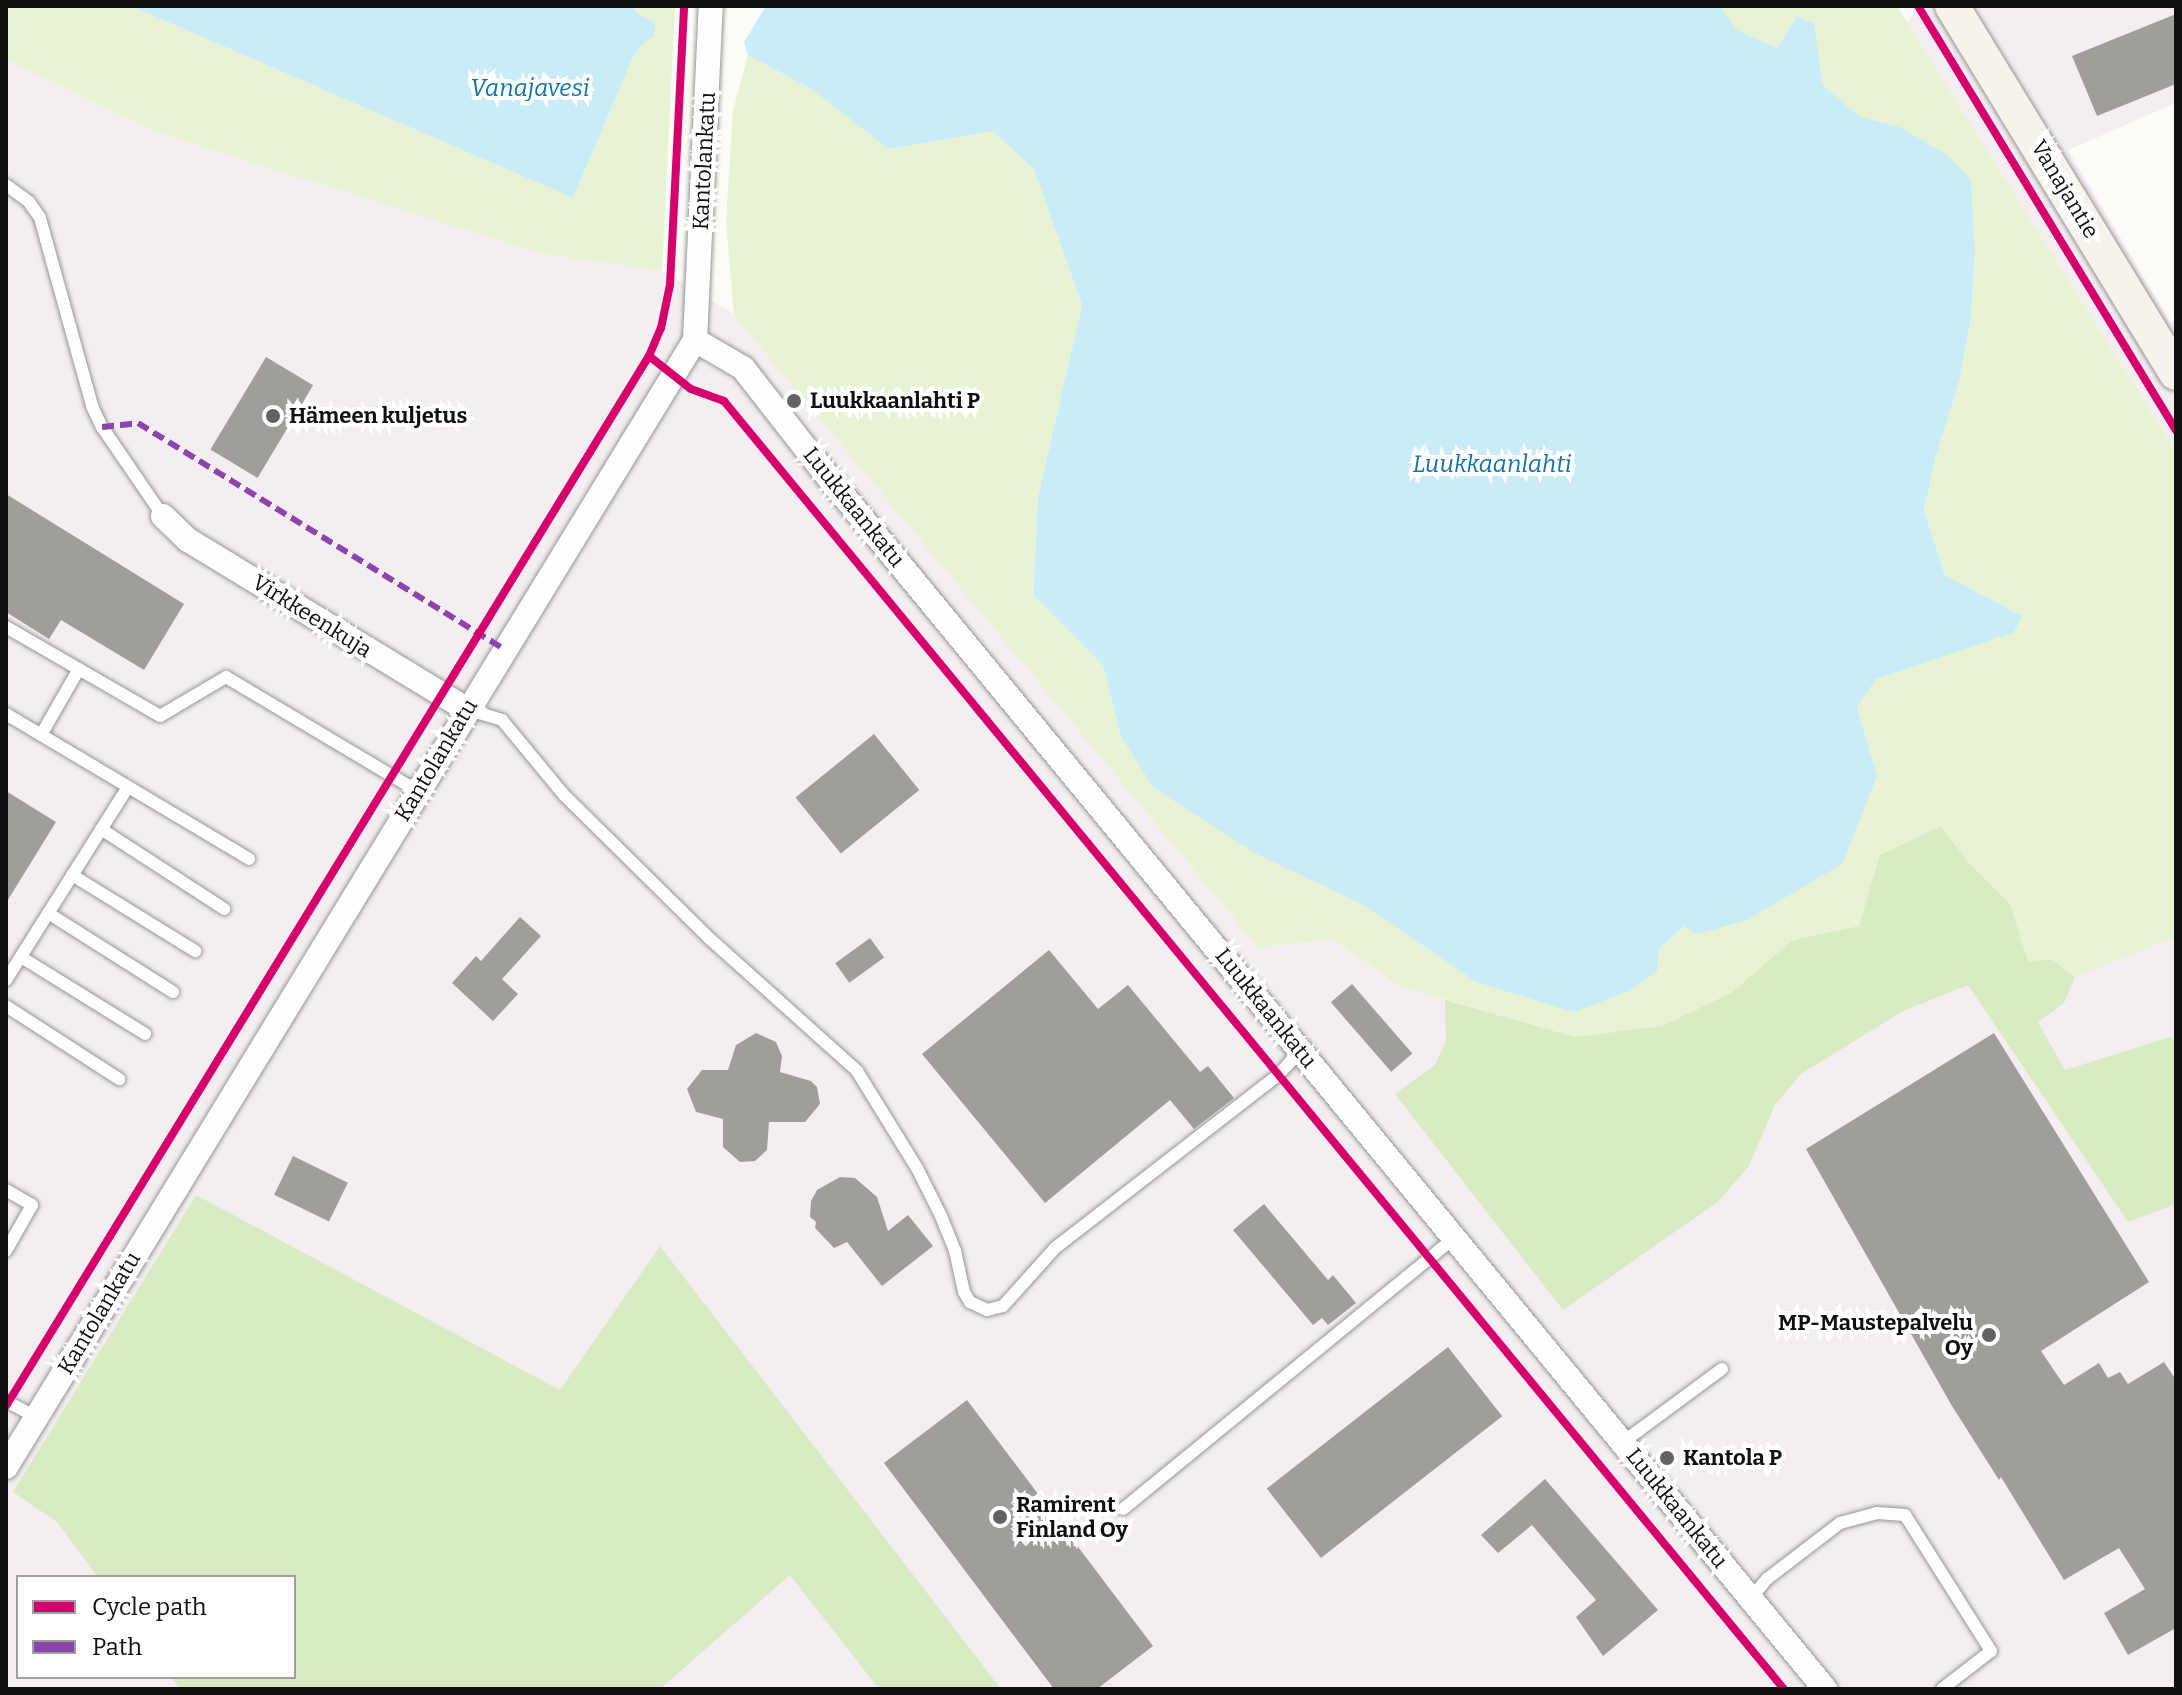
<!DOCTYPE html>
<html>
<head>
<meta charset="utf-8">
<style>
	body { margin:0 }
	#map { position:relative; width:2182px; height:1695px; overflow:hidden; background:#fcfbf6; font-family:Bitter,serif }
	div>[style] { position:absolute }
	.industrial>* { inset:0; background:#f4eef2 }
	.green>* { inset:0; background:#e8f3d4 }
	.forest>* { inset:0; background:#d9ebc2 }
	.water>* { inset:0; background:#caecf8 }
	.building>* { inset:0; background:#a09e9b; transform-origin:0 0 }
	.roads { filter:drop-shadow(0 0 2px #969694) drop-shadow(0 0 2px #969694) }
	.lane>* { height:12px; margin:-6px; padding:0 6px; transform-origin:6px; border-radius:6px; background:#fffefe }
	.street>* { height:24px; margin:-12px; padding:0 12px; transform-origin:12px; border-radius:12px; background:#fffefe }
	.secondary>* { height:34px; margin:-17px; padding:0 17px; transform-origin:17px; border-radius:17px; background:#f6f3eb }
	.quiet>* { height:6px; margin-top:-3px; transform-origin:0; background:repeating-linear-gradient(90deg,#8e44ad 0 12px,transparent 0 18px) }
	.cycleway>* { height:8px; margin:-4px; padding:0 4px; transform-origin:4px; border-radius:4px; background:#d6006c }
	.dots>* { width:22px; height:22px; translate:-50% -50%; box-sizing:border-box; border:4px solid #fff; border-radius:50% }
	span { translate:-50% -50%; white-space:nowrap; text-align:center; line-height:1.15; -webkit-text-stroke:8px #fff; paint-order:stroke }
	.street-label { font-size:22px; color:#101010 }
	.poi-label { font-size:22px; color:#101010; font-weight:700 }
	.left { translate:0 -50%; text-align:left }
	.right { translate:-100% -50%; text-align:right }
	.water-label { font-size:24px; color:#1174aa; font-style:italic }
	.frame { position:absolute; inset:0; border:8px solid #101010; pointer-events:none }
	.legend { position:absolute; left:16px; top:1575px; width:280px; height:104px; box-sizing:border-box; background:#fff; border:2px solid #9f9f9f; margin:0; padding:10px 14px; list-style:none; font-size:24px; color:#101010 }
	.legend li { display:flex; align-items:center; gap:16px; height:40px }
	.legend b { width:40px; border:2px solid #9f9f9f }
</style>
</head>
<body>
<div id="map">
	<div class="industrial">
		<i style="clip-path:polygon(1920px 6px,2176px 6px,2176px 103px,2068px 150px,2170px 322px,2176px 320px,2176px 452px,1907px 22px)"></i>
		<i style="clip-path:polygon(evenodd,6px 59px,152px 131px,541px 254px,662px 271px,734px 314px,1258px 947px,1333px 940px,1401px 987px,1574px 1037px,2176px 590px,2176px 1689px,6px 1689px,6px 59px,18px 1577px,294px 1577px,294px 1677px,18px 1677px,18px 1577px)"></i>
	</div>
	<div class="green">
		<i style="clip-path:polygon(6px 6px,131px 6px,573px 198px,632px 59px,655px 23px,635px 11px,634px 6px,675px 6px,662px 271px,541px 254px,152px 131px,6px 59px)"></i>
		<i style="clip-path:polygon(1720px 6px,1897px 6px,2176px 452px,2176px 937px,2075px 977px,2051px 959px,2028px 963px,2010px 904px,1967px 861px,1941px 826px,1880px 855px,1859px 926px,1793px 940px,1731px 993px,1662px 1026px,1575px 1037px,1401px 987px,1333px 940px,1258px 947px,734px 315px,726px 223px,733px 111px,748px 55px,811px 89px,889px 148px,992px 131px,1034px 169px,1082px 305px,1038px 497px,1033px 595px,1103px 666px,1121px 737px,1258px 855px,1365px 906px,1476px 982px,1659px 949px,1685px 925px,1877px 776px,1857px 707px,1876px 678px,2022px 616px,1945px 575px,1924px 511px,1935px 459px,1959px 382px,1971px 318px,1975px 254px,1900px 127px,1860px 117px,1823px 85px,1813px 24px,1797px 16px,1777px 49px,1737px 30px)"></i>
	</div>
	<div class="forest">
		<i style="clip-path:polygon(1941px 826px,1967px 861px,2010px 904px,2028px 962px,2051px 959px,2075px 977px,2064px 1003px,2038px 1022px,2065px 1070px,2170px 1037px,2176px 1041px,2176px 1204px,2128px 1222px,1968px 985px,1903px 1011px,1801px 1074px,1775px 1105px,1749px 1166px,1719px 1201px,1563px 1310px,1395px 1094px,1435px 1065px,1446px 1041px,1445px 1000px,1575px 1037px,1662px 1026px,1731px 993px,1793px 940px,1859px 926px,1880px 855px)"></i>
		<i style="clip-path:polygon(196px 1195px,560px 1390px,660px 1246px,1001px 1689px,879px 1689px,790px 1575px,660px 1689px,180px 1689px,171px 1677px,294px 1677px,294px 1577px,98px 1577px,57px 1522px,13px 1492px)"></i>
	</div>
	<div class="water">
		<i style="clip-path:polygon(131px 6px,634px 6px,635px 11px,655px 23px,655px 36px,643px 43px,632px 59px,573px 198px)"></i>
		<i style="clip-path:polygon(766px 6px,1720px 6px,1737px 30px,1777px 48px,1797px 16px,1814px 24px,1823px 85px,1860px 117px,1900px 127px,1947px 155px,1971px 180px,1975px 254px,1971px 318px,1959px 382px,1935px 459px,1924px 511px,1945px 575px,2022px 616px,2014px 632px,1876px 679px,1857px 707px,1877px 776px,1842px 864px,1747px 920px,1697px 934px,1684px 926px,1659px 949px,1657px 971px,1629px 991px,1574px 1012px,1476px 982px,1365px 906px,1258px 855px,1154px 788px,1121px 737px,1103px 666px,1033px 595px,1038px 497px,1082px 305px,1034px 169px,992px 131px,889px 149px,811px 89px,748px 55px,744px 42px)"></i>
	</div>
	<div class="building">
		<i style="clip-path:polygon(2176px 14px,2176px 84px,2097px 116px,2072px 56px)"></i>
		<i style="left:266px;top:357px;width:55px;height:108px;rotate:31deg"></i>
		<i style="clip-path:polygon(6px 494px,184px 604px,144px 670px,61px 620px,49px 639px,6px 612px)"></i>
		<i style="left:874px;top:734px;width:72px;height:101px;rotate:51deg"></i>
		<i style="clip-path:polygon(6px 791px,56px 822px,6px 903px)"></i>
		<i style="clip-path:polygon(520px 917px,541px 936px,502px 979px,518px 994px,493px 1021px,452px 983px,476px 956px,481px 961px)"></i>
		<i style="left:870px;top:938px;width:24px;height:43px;rotate:54deg"></i>
		<i style="clip-path:polygon(1049px 950px,1098px 1009px,1128px 985px,1200px 1072px,1208px 1066px,1234px 1098px,1194px 1129px,1170px 1100px,1045px 1203px,922px 1054px)"></i>
		<i style="left:1352px;top:984px;width:92px;height:28px;rotate:49deg"></i>
		<i style="clip-path:polygon(756px 1033px,776px 1042px,782px 1056px,780px 1072px,811px 1081px,817px 1087px,820px 1104px,805px 1122px,769px 1122px,767px 1150px,755px 1161px,740px 1162px,723px 1147px,723px 1119px,696px 1112px,687px 1089px,702px 1070px,728px 1070px,736px 1045px)"></i>
		<i style="clip-path:polygon(1994px 1033px,2149px 1282px,2041px 1351px,2064px 1385px,2099px 1363px,2108px 1378px,2120px 1372px,2128px 1384px,2164px 1362px,2176px 1380px,2176px 1628px,2128px 1655px,2104px 1613px,2145px 1589px,2119px 1548px,2064px 1580px,2001px 1477px,1999px 1480px,1952px 1406px,1806px 1149px)"></i>
		<i style="left:293px;top:1156px;width:61px;height:43px;rotate:26deg"></i>
		<i style="clip-path:polygon(840px 1177px,855px 1178px,877px 1197px,888px 1231px,908px 1215px,933px 1246px,882px 1286px,847px 1242px,834px 1248px,815px 1228px,816px 1222px,810px 1217px,811px 1201px,817px 1190px)"></i>
		<i style="clip-path:polygon(1264px 1204px,1328px 1280px,1333px 1275px,1356px 1303px,1328px 1325px,1322px 1318px,1313px 1325px,1233px 1230px)"></i>
		<i style="left:1448px;top:1347px;width:88px;height:230px;rotate:52deg"></i>
		<i style="clip-path:polygon(967px 1400px,1153px 1646px,1097px 1689px,1054px 1689px,884px 1463px)"></i>
		<i style="clip-path:polygon(1545px 1479px,1658px 1610px,1603px 1656px,1576px 1617px,1596px 1600px,1532px 1525px,1498px 1553px,1481px 1535px)"></i>
	</div>
	<div class="roads">
		<div class="lane">
			<i style="left:6px;top:185px;width:29px;rotate:36deg"></i>
			<i style="left:29px;top:202px;width:19px;rotate:55deg"></i>
			<i style="left:40px;top:218px;width:195px;rotate:74.5deg"></i>
			<i style="left:92px;top:406px;width:23px;rotate:65deg"></i>
			<i style="left:102px;top:427px;width:108px;rotate:55.6deg"></i>
			<i style="left:6px;top:627px;width:178px;rotate:30deg"></i>
			<i style="left:160px;top:716px;width:77px;rotate:-30.6deg"></i>
			<i style="left:226px;top:677px;width:222px;rotate:30.8deg"></i>
			<i style="left:466px;top:709px;width:38px;rotate:17deg"></i>
			<i style="left:502px;top:720px;width:97px;rotate:50.4deg"></i>
			<i style="left:564px;top:795px;width:204px;rotate:44.6deg"></i>
			<i style="left:709px;top:938px;width:199px;rotate:41.9deg"></i>
			<i style="left:857px;top:1071px;width:114px;rotate:58.3deg"></i>
			<i style="left:917px;top:1168px;width:54px;rotate:63.4deg"></i>
			<i style="left:941px;top:1216px;width:38px;rotate:68deg"></i>
			<i style="left:955px;top:1251px;width:42px;rotate:77.6deg"></i>
			<i style="left:964px;top:1292px;width:12px;rotate:59deg"></i>
			<i style="left:970px;top:1302px;width:19px;rotate:25deg"></i>
			<i style="left:987px;top:1310px;width:16px;rotate:-14deg"></i>
			<i style="left:1003px;top:1306px;width:78px;rotate:-48.1deg"></i>
			<i style="left:1055px;top:1248px;width:282px;rotate:-37.8deg"></i>
			<i style="left:1278px;top:1075px;width:34px;rotate:-47deg"></i>
			<i style="left:6px;top:714px;width:283px;rotate:30.8deg"></i>
			<i style="left:41px;top:735px;width:76px;rotate:-60.1deg"></i>
			<i style="left:101px;top:829px;width:147px;rotate:33deg"></i>
			<i style="left:72px;top:875px;width:145px;rotate:31.7deg"></i>
			<i style="left:48px;top:913px;width:148px;rotate:32.3deg"></i>
			<i style="left:21px;top:957px;width:146px;rotate:31.8deg"></i>
			<i style="left:6px;top:980px;width:228px;rotate:-57.7deg"></i>
			<i style="left:6px;top:1006px;width:135px;rotate:32.9deg"></i>
			<i style="left:6px;top:1190px;width:30px;rotate:30deg"></i>
			<i style="left:32px;top:1205px;width:53px;rotate:119.5deg"></i>
			<i style="left:6px;top:1401px;width:34px;rotate:28deg"></i>
			<i style="left:1623px;top:1442px;width:123px;rotate:-36.4deg"></i>
			<i style="left:1123px;top:1509px;width:428px;rotate:-39.3deg"></i>
			<i style="left:1751px;top:1598px;width:25px;rotate:-50deg"></i>
			<i style="left:1767px;top:1579px;width:92px;rotate:-37.5deg"></i>
			<i style="left:1840px;top:1523px;width:38px;rotate:-15deg"></i>
			<i style="left:1877px;top:1513px;width:28px;rotate:4deg"></i>
			<i style="left:1905px;top:1515px;width:161px;rotate:57.7deg"></i>
			<i style="left:1991px;top:1651px;width:62px;rotate:142.2deg"></i>
		</div>
		<div class="street">
			<i style="left:695px;top:340px;width:56px;rotate:30.3deg"></i>
			<i style="left:743px;top:368px;width:146px;rotate:52deg"></i>
			<i style="left:833px;top:483px;width:1562px;rotate:50.56deg"></i>
			<i style="left:163px;top:516px;width:35px;rotate:44deg"></i>
			<i style="left:188px;top:540px;width:325px;rotate:31.3deg"></i>
			<i style="left:6px;top:1467px;width:1321px;rotate:-58.56deg"></i>
			<i style="left:695px;top:340px;width:334px;rotate:-87.3deg"></i>
		</div>
		<div class="secondary">
			<i style="left:1952px;top:6px;width:430px;rotate:58.6deg"></i>
		</div>
	</div>
	<div class="quiet">
		<i style="left:102px;top:427px;width:36px;rotate:-6deg"></i>
		<i style="left:138px;top:423px;width:430px;rotate:31.7deg"></i>
	</div>
	<div class="cycleway">
		<i style="left:1918px;top:6px;width:497px;rotate:58.7deg"></i>
		<i style="left:649px;top:356px;width:53px;rotate:38.2deg"></i>
		<i style="left:691px;top:389px;width:35px;rotate:20deg"></i>
		<i style="left:724px;top:401px;width:1668px;rotate:50.55deg"></i>
		<i style="left:6px;top:1406px;width:1231px;rotate:-58.52deg"></i>
		<i style="left:649px;top:356px;width:30px;rotate:-67deg"></i>
		<i style="left:661px;top:328px;width:44px;rotate:-78.2deg"></i>
		<i style="left:670px;top:285px;width:279px;rotate:-87.1deg"></i>
	</div>
	<div class="dots">
		<i style="left:794px;top:401px;background:#636260"></i>
		<i style="left:273px;top:416px;background:#636260"></i>
		<i style="left:1989px;top:1335px;background:#636260"></i>
		<i style="left:1667px;top:1458px;background:#636260"></i>
		<i style="left:1000px;top:1517px;background:#636260"></i>
	</div>
	<div class="street-label">
		<span style="left:704px;top:161px;rotate:-87deg">Kantolankatu</span>
		<span style="left:2065px;top:189px;rotate:59deg">Vanajantie</span>
		<span style="left:854px;top:507px;rotate:51deg">Luukkaankatu</span>
		<span style="left:312px;top:616px;rotate:32deg">Virkkeenkuja</span>
		<span style="left:436px;top:760px;rotate:-59deg">Kantolankatu</span>
		<span style="left:1266px;top:1008px;rotate:51deg">Luukkaankatu</span>
		<span style="left:99px;top:1313px;rotate:-59deg">Kantolankatu</span>
		<span style="left:1677px;top:1508px;rotate:51deg">Luukkaankatu</span>
	</div>
	<div class="poi-label">
		<span class="left" style="left:810px;top:401px">Luukkaanlahti P</span>
		<span class="left" style="left:289px;top:416px">Hämeen kuljetus</span>
		<span class="right" style="left:1973px;top:1335px">MP-Maustepalvelu<br>Oy</span>
		<span class="left" style="left:1683px;top:1458px">Kantola P</span>
		<span class="left" style="left:1016px;top:1517px">Ramirent<br>Finland Oy</span>
	</div>
	<div class="water-label">
		<span style="left:530px;top:89px">Vanajavesi</span>
		<span style="left:1492px;top:465px">Luukkaanlahti</span>
	</div>
	<div class="frame"></div>
	<ul class="legend">
	<li><b style="height:10px;background:#d6006c"></b>Cycle path</li>
	<li><b style="height:10px;background:#8e44ad"></b>Path</li>
	</ul>
</div>
</body>
</html>
